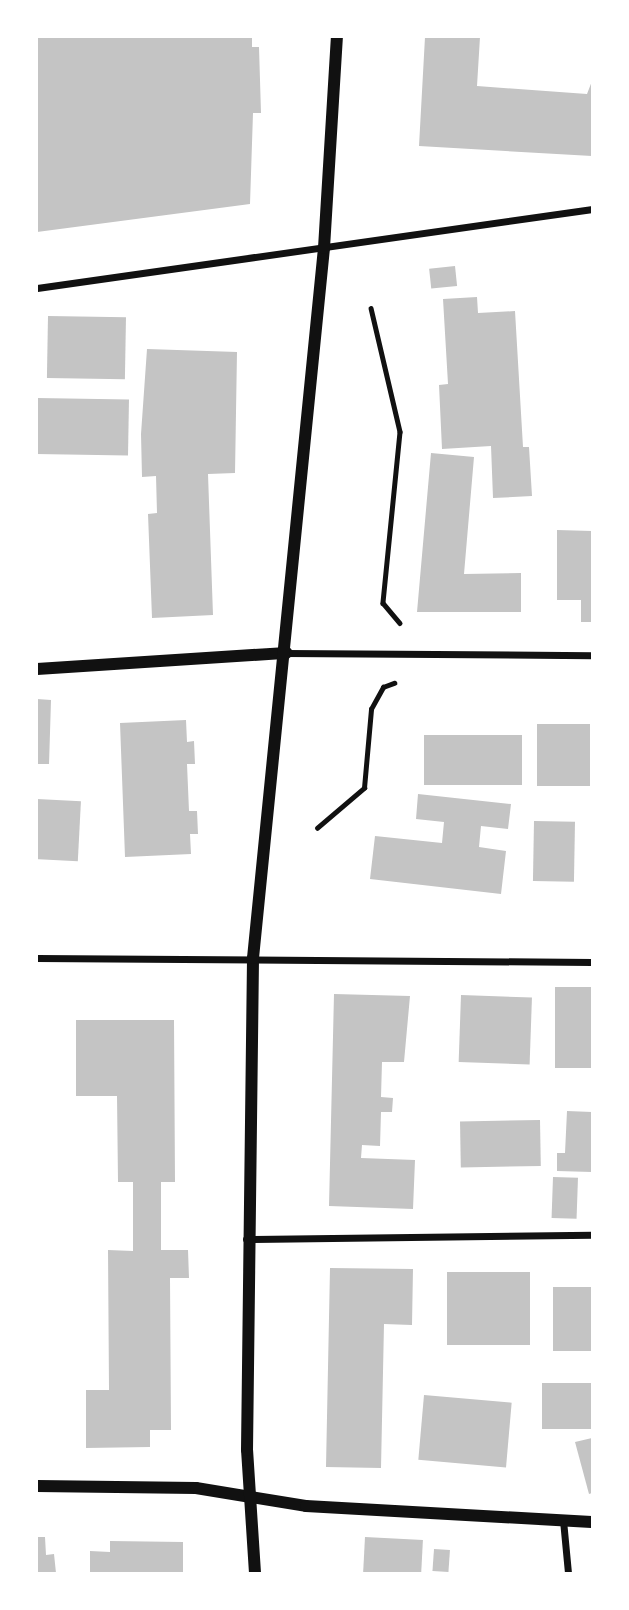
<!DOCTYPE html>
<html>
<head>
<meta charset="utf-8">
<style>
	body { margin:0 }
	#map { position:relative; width:629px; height:1610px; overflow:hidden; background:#fff; font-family:Manrope,sans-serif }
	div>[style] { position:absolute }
	.building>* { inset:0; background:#c4c4c4; transform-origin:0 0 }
	.path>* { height:4.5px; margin:-2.25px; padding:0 2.25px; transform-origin:2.25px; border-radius:2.25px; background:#111 }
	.minor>* { height:7px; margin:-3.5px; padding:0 3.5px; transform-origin:3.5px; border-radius:3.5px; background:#111 }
	.tertiary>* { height:12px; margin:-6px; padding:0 6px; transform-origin:6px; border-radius:6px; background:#111 }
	span { translate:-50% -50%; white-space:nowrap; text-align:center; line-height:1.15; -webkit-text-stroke:7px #fff; paint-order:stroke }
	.frame { position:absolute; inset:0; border:38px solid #fff; pointer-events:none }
</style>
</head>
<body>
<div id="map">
	<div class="building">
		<i style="clip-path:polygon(37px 37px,252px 37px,252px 47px,259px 47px,261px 113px,253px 113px,250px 204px,37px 232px)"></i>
		<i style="clip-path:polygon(425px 37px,480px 37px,477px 86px,587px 94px,592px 81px,592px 156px,419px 146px)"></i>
		<i style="left:455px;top:266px;width:20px;height:26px;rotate:84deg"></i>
		<i style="clip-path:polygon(477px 297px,478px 313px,515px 311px,523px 447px,529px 447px,532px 496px,493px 498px,491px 446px,442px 449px,439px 385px,448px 384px,443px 299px)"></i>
		<i style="left:48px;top:316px;width:78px;height:62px;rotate:1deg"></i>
		<i style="clip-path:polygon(147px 349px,237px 352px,235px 473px,208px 474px,213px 615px,152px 618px,148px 514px,157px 513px,156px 476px,142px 477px,141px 434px)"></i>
		<i style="left:37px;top:398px;width:92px;height:56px;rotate:1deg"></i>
		<i style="clip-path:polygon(431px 453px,474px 457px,464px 574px,521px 573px,521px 612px,417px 612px)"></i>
		<i style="clip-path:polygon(557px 530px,592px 531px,592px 622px,581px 622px,581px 600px,557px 600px)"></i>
		<i style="clip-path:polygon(37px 699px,51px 700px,49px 764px,37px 764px)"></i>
		<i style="clip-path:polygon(186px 720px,187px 742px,194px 741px,195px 764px,187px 764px,189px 811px,197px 811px,198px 834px,190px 834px,191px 854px,125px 857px,120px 723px)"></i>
		<i style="left:537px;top:724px;width:53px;height:62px"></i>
		<i style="left:424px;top:735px;width:98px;height:50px"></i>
		<i style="clip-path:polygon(418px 794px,511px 804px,508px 829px,481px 826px,479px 847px,506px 851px,501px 894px,370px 879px,375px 836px,442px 843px,444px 822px,416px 819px)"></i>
		<i style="left:37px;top:799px;width:44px;height:60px;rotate:3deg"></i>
		<i style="left:534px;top:821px;width:41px;height:60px;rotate:1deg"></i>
		<i style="left:555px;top:987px;width:37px;height:81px"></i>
		<i style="clip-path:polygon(334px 994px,410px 996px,404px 1062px,382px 1062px,381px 1097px,393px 1098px,392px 1112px,381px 1112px,380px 1146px,362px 1145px,361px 1158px,415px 1160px,413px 1209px,329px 1206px)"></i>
		<i style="left:461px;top:995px;width:71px;height:67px;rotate:2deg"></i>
		<i style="clip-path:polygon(76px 1020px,174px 1020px,175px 1182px,161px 1182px,161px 1250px,188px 1250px,189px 1278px,170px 1278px,171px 1430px,150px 1430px,150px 1447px,86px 1448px,86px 1390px,109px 1390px,108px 1250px,133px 1251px,133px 1182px,118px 1182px,117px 1096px,76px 1096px)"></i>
		<i style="clip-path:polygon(567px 1111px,592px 1112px,592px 1172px,557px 1171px,557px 1153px,565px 1153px)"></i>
		<i style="left:540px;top:1120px;width:46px;height:80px;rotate:89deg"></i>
		<i style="left:553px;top:1177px;width:25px;height:41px;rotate:2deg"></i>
		<i style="clip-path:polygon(330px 1268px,413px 1269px,412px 1325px,384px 1324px,381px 1468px,326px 1467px)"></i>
		<i style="left:447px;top:1272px;width:83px;height:73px"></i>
		<i style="left:592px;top:1287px;width:64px;height:39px;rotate:90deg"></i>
		<i style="left:592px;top:1383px;width:46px;height:50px;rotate:90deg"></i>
		<i style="left:424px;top:1395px;width:88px;height:65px;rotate:5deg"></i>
		<i style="clip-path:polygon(592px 1438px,592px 1493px,589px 1494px,575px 1442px)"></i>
		<i style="clip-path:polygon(37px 1537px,45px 1537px,46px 1555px,54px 1554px,56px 1573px,37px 1573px)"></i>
		<i style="left:365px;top:1537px;width:58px;height:36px;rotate:3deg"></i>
		<i style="clip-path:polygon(110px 1541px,183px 1542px,183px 1573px,90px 1573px,90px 1551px,110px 1552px)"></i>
		<i style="left:434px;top:1549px;width:16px;height:22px;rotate:4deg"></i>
	</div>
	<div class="path">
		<i style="left:371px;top:308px;width:127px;rotate:76.8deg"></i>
		<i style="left:400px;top:432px;width:172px;rotate:95.7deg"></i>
		<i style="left:383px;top:603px;width:26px;rotate:50deg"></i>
		<i style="left:317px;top:828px;width:62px;rotate:-40.4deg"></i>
		<i style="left:364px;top:788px;width:79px;rotate:-84.9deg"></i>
		<i style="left:371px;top:709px;width:25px;rotate:-61deg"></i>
		<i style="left:383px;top:687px;width:12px;rotate:-20deg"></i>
	</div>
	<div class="minor">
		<i style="left:37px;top:288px;width:561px;rotate:-8.1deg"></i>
		<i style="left:286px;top:653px;width:306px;rotate:0.4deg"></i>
		<i style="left:37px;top:958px;width:555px;rotate:0.41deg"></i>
		<i style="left:246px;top:1239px;width:346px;rotate:-0.7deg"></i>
		<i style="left:563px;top:1520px;width:53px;rotate:84.6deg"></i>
	</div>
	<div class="tertiary">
		<i style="left:37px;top:669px;width:250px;rotate:-3.7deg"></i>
		<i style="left:37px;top:1486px;width:159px;rotate:0.7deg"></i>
		<i style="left:196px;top:1488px;width:111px;rotate:9.3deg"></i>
		<i style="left:306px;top:1506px;width:286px;rotate:3.2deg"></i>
		<i style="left:255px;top:1573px;width:123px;rotate:-93.7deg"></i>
		<i style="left:247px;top:1450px;width:492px;rotate:-89.3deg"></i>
		<i style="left:253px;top:958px;width:714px;rotate:-84.29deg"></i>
		<i style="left:324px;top:248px;width:211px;rotate:-86.5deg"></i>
	</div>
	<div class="frame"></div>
</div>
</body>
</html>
